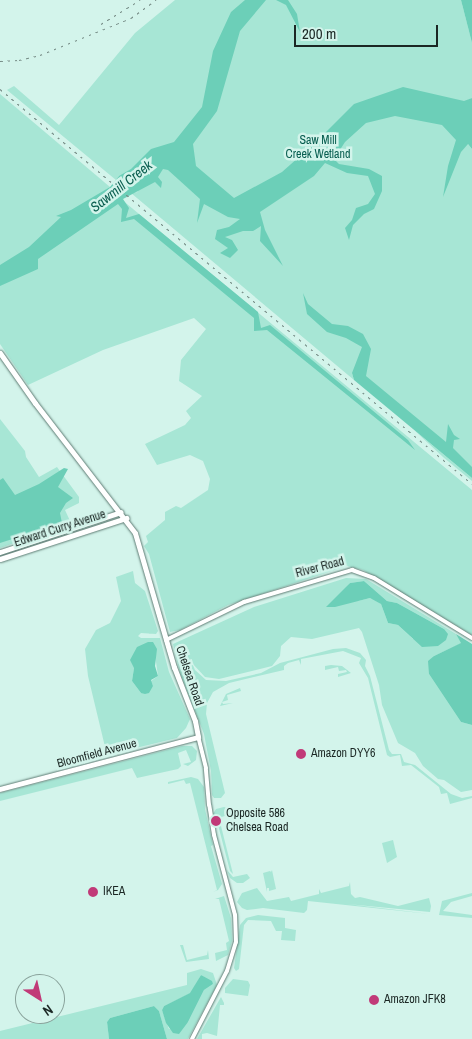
<!DOCTYPE html>
<html>
<head>
<meta charset="utf-8">
<style>
	body { margin:0 }
	#map { position:relative; width:472px; height:1039px; overflow:hidden; background:#d3f4eb; font-family:"Archivo Narrow",sans-serif }
	div>[style] { position:absolute }
	.green>* { inset:0; background:#a7e6d5 }
	.forest>* { inset:0; background:#6cceb7 }
	.water>* { inset:0; background:#6ccfb8 }
	.roads { filter:drop-shadow(0 0 1px #5f7c74) drop-shadow(0 0 1px #5f7c74) }
	.minor>* { height:4px; margin:-2px; padding:0 2px; transform-origin:2px; border-radius:2px; background:#fff }
	.tertiary>* { height:5px; margin:-2.5px; padding:0 2.5px; transform-origin:2.5px; border-radius:2.5px; background:#fff }
	.rail>* { height:1px; margin-top:-0.5px; transform-origin:0; background:repeating-linear-gradient(90deg,#758b85 0 2.5px,transparent 0 7.5px) }
	.dots>* { width:14px; height:14px; translate:-50% -50%; box-sizing:border-box; border:2px solid #d3f4eb; border-radius:50% }
	span { translate:-50% -50%; white-space:nowrap; text-align:center; line-height:1.15; -webkit-text-stroke:5px #d3f4eb; paint-order:stroke }
	.park-label { font-size:12px; color:#075d4f }
	.street-label { font-size:12px; color:#1b2724 }
	.poi-label { font-size:12px; color:#1b2724 }
	.left { translate:0 -50%; text-align:left }
	.water-label { font-size:14px; color:#0b5f50; font-style:italic }
	.north { position:absolute; left:15px; top:974px; width:50px; height:50px; box-sizing:border-box; background:#d3f4eb; border:1px solid #89a29b; border-radius:50%; rotate:145deg; font-size:14px; font-weight:700; line-height:20px; text-align:center; color:#1b2724 }
	.north::after { content:''; display:block; margin:auto; width:18px; height:22px; background:#c13a78; clip-path:polygon(50% 0,100% 100%,50% 72%,0 100%) }
	.scale { position:absolute; left:294px; top:25px; width:144px; height:22px; box-sizing:border-box; border:2px solid #1b2724; border-top:0; padding-left:6px; font-size:15px; line-height:18px; white-space:nowrap; color:#1b2724; -webkit-text-stroke:4px #d3f4eb; paint-order:stroke }
</style>
</head>
<body>
<div id="map">
	<div class="green">
		<i style="clip-path:polygon(175px 0,461px 0,472px 43px,472px 98px,468px 100px,468px 144px,472px 149px,472px 472px,352px 373px,354px 380px,131px 193px,138px 192px,119px 176px,116px 180px,7px 90px,14px 86px,59px 125px,135px 33px)"></i>
		<i style="clip-path:polygon(0 94px,110px 187px,30px 249px,0 267px)"></i>
		<i style="clip-path:polygon(121px 199px,472px 490px,472px 635px,363px 570px,347px 566px,228px 605px,180px 630px,170px 632px,149px 554px,144px 546px,148px 542px,146px 536px,165px 520px,165px 512px,176px 506px,181px 508px,208px 490px,210px 479px,203px 461px,190px 455px,157px 465px,145px 444px,185px 425px,191px 418px,186px 411px,202px 396px,179px 381px,181px 360px,206px 329px,194px 318px,103px 350px,28px 385px,0 344px,0 281px)"></i>
		<i style="clip-path:polygon(0 419px,25px 451px,26px 457px,39px 477px,57px 467px,79px 497px,79px 503px,65px 510px,71px 523px,0 548px)"></i>
		<i style="clip-path:polygon(414px 430px,472px 478px,472px 481px,443px 457px)"></i>
		<i style="clip-path:polygon(evenodd,133px 571px,135px 583px,145px 591px,158px 631px,156px 634px,141px 633px,138px 636px,141px 638px,160px 638px,169px 672px,190px 719px,186px 728px,177px 738px,111px 754px,106px 751px,88px 676px,85px 649px,96px 630px,110px 623px,121px 601px,116px 577px,133px 571px,155px 655px,158px 676px,151px 681px,153px 686px,141px 693px,132px 681px,134px 668px,155px 655px)"></i>
		<i style="clip-path:polygon(evenodd,346px 578px,366px 579px,456px 634px,462px 643px,434px 656px,429px 674px,461px 722px,472px 725px,472px 790px,461px 792px,444px 780px,438px 779px,423px 766px,415px 753px,398px 743px,382px 705px,379px 685px,362px 632px,359px 628px,312px 639px,291px 637px,281px 646px,280px 656px,272px 666px,219px 679px,205px 677px,192px 663px,195px 670px,206px 680px,226px 681px,261px 673px,280px 663px,333px 649px,346px 648px,360px 653px,366px 660px,365px 666px,370px 676px,389px 750px,392px 754px,401px 754px,404px 762px,415px 765px,451px 794px,462px 798px,472px 796px,472px 798px,450px 804px,447px 793px,441px 794px,439px 787px,411px 765px,402px 766px,400px 755px,390px 757px,387px 755px,368px 678px,359px 663px,361px 658px,343px 651px,301px 659px,301px 665px,299px 660px,288px 663px,284px 666px,284px 670px,229px 683px,213px 692px,207px 703px,206px 714px,225px 793px,221px 798px,214px 798px,212px 795px,211px 771px,204px 734px,180px 673px,173px 644px,254px 607px,346px 578px,364px 581px,387px 601px,397px 603px,444px 629px,413px 639px,398px 625px,388px 623px,381px 604px,377px 600px,370px 598px,358px 601px,345px 589px,350px 583px,364px 581px)"></i>
		<i style="clip-path:polygon(331px 665px,342px 666px,351px 673px,338px 677px,338px 674px,347px 672px,346px 670px,339px 671px,338px 667px,325px 670px,325px 666px)"></i>
		<i style="clip-path:polygon(240px 688px,241px 691px,227px 695px,228px 700px,222px 702px,223px 704px,233px 703px,220px 706px,226px 694px)"></i>
		<i style="clip-path:polygon(182px 746px,192px 746px,197px 751px,196px 760px,188px 766px,183px 764px,191px 762px,186px 750px,178px 753px,181px 766px,178px 769px,137px 778px,132px 768px,0 801px,0 793px)"></i>
		<i style="clip-path:polygon(191px 777px,198px 779px,204px 787px,205px 809px,213px 845px,211px 846px,222px 884px,218px 890px,213px 892px,217px 890px,190px 783px,186px 784px,184px 780px,168px 784px,168px 782px)"></i>
		<i style="clip-path:polygon(224px 807px,228px 808px,230px 814px,219px 818px,233px 874px,230px 871px,217px 821px,215px 821px,213px 814px,216px 809px)"></i>
		<i style="clip-path:polygon(393px 840px,397px 857px,387px 863px,382px 843px)"></i>
		<i style="clip-path:polygon(227px 870px,233px 877px,247px 874px,250px 878px,243px 883px,237px 883px,230px 878px)"></i>
		<i style="clip-path:polygon(272px 870px,276px 889px,269px 891px,269px 888px,267px 888px,267px 892px,263px 873px,270px 871px,271px 872px)"></i>
		<i style="clip-path:polygon(350px 882px,351px 894px,355px 898px,360px 897px,398px 906px,429px 898px,431px 906px,430px 912px,347px 904px,430px 914px,308px 901px,307px 910px,304px 913px,263px 908px,247px 910px,242px 908px,237px 902px,242px 893px,257px 888px,267px 901px,289px 897px,291px 901px,319px 894px,319px 889px,321px 893px,349px 886px)"></i>
		<i style="clip-path:polygon(472px 893px,472px 896px,451px 902px,443px 911px,472px 915px,472px 918px,439px 915px,442px 901px)"></i>
		<i style="clip-path:polygon(224px 896px,231px 918px,232px 941px,228px 955px,216px 961px,215px 953px,227px 950px,226px 943px,229px 941px,219px 899px,215px 899px)"></i>
		<i style="clip-path:polygon(258px 915px,285px 918px,285px 928px,296px 930px,295px 941px,281px 940px,282px 931px,276px 931px,271px 921px,248px 920px,244px 925px,239px 969px,236px 971px,234px 968px,240px 925px,246px 918px)"></i>
		<i style="clip-path:polygon(180px 945px,183px 945px,187px 960px,207px 955px,208px 950px,209px 959px,186px 962px)"></i>
		<i style="clip-path:polygon(evenodd,201px 969px,213px 973px,217px 985px,188px 1039px,167px 1039px,159px 1011px,154px 1006px,110px 1018px,107px 1022px,109px 1039px,0 1039px,0 1031px,187px 985px,187px 973px,201px 969px,201px 975px,213px 984px,204px 990px,188px 1022px,169px 1029px,162px 1010px,164px 1006px,191px 993px,201px 975px)"></i>
		<i style="clip-path:polygon(233px 979px,248px 981px,250px 985px,248px 996px,225px 993px,225px 988px)"></i>
		<i style="clip-path:polygon(221px 997px,224px 1003px,224px 1005px,220px 1005px,217px 1036px,207px 1033px,202px 1034px,202px 1039px,197px 1039px)"></i>
	</div>
	<div class="forest">
		<i style="clip-path:polygon(64px 468px,68px 469px,58px 487px,73px 498px,66px 503px,60px 513px,62px 523px,0 543px,0 480px,3px 478px,15px 495px,39px 484px)"></i>
		<i style="clip-path:polygon(456px 634px,472px 644px,472px 725px,461px 722px,429px 674px,428px 661px,434px 656px,461px 643px)"></i>
	</div>
	<div class="water">
		<i style="clip-path:polygon(245px 0,266px 0,240px 31px,217px 111px,193px 144px,196px 166px,234px 198px,282px 172px,308px 149px,304px 140px,317px 141px,354px 104px,403px 87px,464px 101px,472px 98px,472px 149px,468px 144px,461px 152px,443px 197px,448px 166px,456px 140px,442px 125px,395px 116px,366px 123px,345px 142px,334px 159px,339px 164px,369px 169px,382px 176px,382px 191px,374px 209px,364px 214px,353px 225px,349px 240px,345px 228px,352px 220px,356px 208px,368px 204px,375px 194px,368px 176px,347px 173px,325px 163px,314px 176px,260px 212px,265px 230px,283px 266px,260px 241px,261px 226px,253px 231px,243px 231px,225px 237px,232px 240px,238px 250px,230px 258px,220px 253px,228px 248px,215px 239px,217px 230px,229px 227px,240px 219px,228px 217px,204px 204px,197px 223px,200px 199px,168px 170px,163px 169px,158px 177px,162px 182px,161px 188px,155px 182px,123px 199px,129px 208px,126px 218px,139px 214px,258px 312px,261px 328px,270px 325px,408px 440px,415px 450px,267px 330px,254px 331px,254px 318px,134px 219px,121px 222px,122px 209px,118px 204px,38px 259px,38px 269px,0 286px,0 265px,29px 247px,61px 217px,56px 216px,71px 210px,110px 187px,119px 176px,131px 169px,151px 149px,174px 142px,202px 107px,213px 51px,231px 12px)"></i>
		<i style="clip-path:polygon(276px 0,288px 0,297px 14px,300px 32px,286px 5px)"></i>
		<i style="clip-path:polygon(461px 0,472px 0,472px 43px)"></i>
		<i style="clip-path:polygon(303px 293px,308px 304px,332px 324px,348px 326px,363px 334px,371px 349px,366px 376px,446px 442px,448px 424px,454px 435px,460px 439px,454px 440px,453px 448px,472px 467px,472px 478px,354px 380px,352px 373px,362px 347px,346px 338px,327px 332px,307px 314px)"></i>
		<i style="clip-path:polygon(364px 581px,387px 601px,397px 603px,444px 629px,448px 634px,446px 640px,438px 646px,422px 647px,398px 625px,388px 623px,381px 604px,370px 598px,335px 607px,326px 607px,350px 583px)"></i>
		<i style="clip-path:polygon(148px 642px,153px 642px,157px 649px,155px 666px,158px 676px,151px 680px,153px 686px,149px 693px,145px 694px,141px 693px,132px 681px,134px 668px,130px 660px,137px 647px)"></i>
		<i style="clip-path:polygon(201px 975px,212px 981px,213px 984px,204px 990px,188px 1022px,179px 1034px,173px 1033px,166px 1023px,162px 1010px,164px 1006px,190px 993px)"></i>
		<i style="clip-path:polygon(154px 1006px,159px 1011px,167px 1039px,109px 1039px,107px 1022px,110px 1018px)"></i>
	</div>
	<div class="roads">
		<div class="minor">
			<i style="left:166px;top:640px;width:87px;rotate:-26deg"></i>
			<i style="left:244px;top:602px;width:113px;rotate:-16.5deg"></i>
			<i style="left:352px;top:570px;width:23px;rotate:20deg"></i>
			<i style="left:374px;top:578px;width:115px;rotate:31.5deg"></i>
			<i style="left:192px;top:1039px;width:76px;rotate:-62.8deg"></i>
			<i style="left:227px;top:971px;width:30px;rotate:-73deg"></i>
			<i style="left:236px;top:942px;width:27px;rotate:-92deg"></i>
			<i style="left:235px;top:915px;width:83px;rotate:-104.7deg"></i>
			<i style="left:214px;top:835px;width:30px;rotate:-99deg"></i>
			<i style="left:209px;top:805px;width:37px;rotate:-95deg"></i>
			<i style="left:206px;top:768px;width:32px;rotate:-104deg"></i>
		</div>
		<div class="tertiary">
			<i style="left:0;top:353px;width:61px;rotate:55deg"></i>
			<i style="left:35px;top:403px;width:164px;rotate:52.4deg"></i>
			<i style="left:135px;top:533px;width:140px;rotate:73.8deg"></i>
			<i style="left:174px;top:667px;width:58px;rotate:68.7deg"></i>
			<i style="left:195px;top:721px;width:16px;rotate:79deg"></i>
			<i style="left:198px;top:737px;width:205px;rotate:165.3deg"></i>
			<i style="left:0;top:552px;width:127px;rotate:-18.3deg"></i>
			<i style="left:0;top:559px;width:133px;rotate:-18deg"></i>
		</div>
	</div>
	<div class="rail">
		<i style="left:101px;top:24px;width:46px;rotate:-31.6deg"></i>
		<i style="left:0;top:61px;width:19px;rotate:-3deg"></i>
		<i style="left:19px;top:60px;width:22px;rotate:-13deg"></i>
		<i style="left:40px;top:55px;width:98px;rotate:-22.1deg"></i>
		<i style="left:131px;top:18px;width:31px;rotate:-36deg"></i>
		<i style="left:0;top:89px;width:615px;rotate:39.92deg"></i>
	</div>
	<div class="dots">
		<i style="left:301px;top:754px;background:#c13a78"></i>
		<i style="left:216px;top:821px;background:#c13a78"></i>
		<i style="left:93px;top:892px;background:#c13a78"></i>
		<i style="left:374px;top:1000px;background:#c13a78"></i>
	</div>
	<div class="park-label">
		<span style="left:318px;top:148px">Saw Mill<br>Creek Wetland</span>
	</div>
	<div class="street-label">
		<span style="left:60px;top:529px;rotate:-18deg">Edward Curry Avenue</span>
		<span style="left:320px;top:568px;rotate:-15deg">River Road</span>
		<span style="left:189px;top:676px;rotate:71deg">Chelsea Road</span>
		<span style="left:97px;top:754px;rotate:-15deg">Bloomfield Avenue</span>
	</div>
	<div class="poi-label">
		<span class="left" style="left:311px;top:754px">Amazon DYY6</span>
		<span class="left" style="left:226px;top:821px">Opposite 586<br>Chelsea Road</span>
		<span class="left" style="left:103px;top:892px">IKEA</span>
		<span class="left" style="left:384px;top:1000px">Amazon JFK8</span>
	</div>
	<div class="water-label">
		<span style="left:121px;top:186px;rotate:-38deg">Sawmill Creek</span>
	</div>
	<div class="north">N</div>
	<div class="scale">200 m</div>
</div>
</body>
</html>
